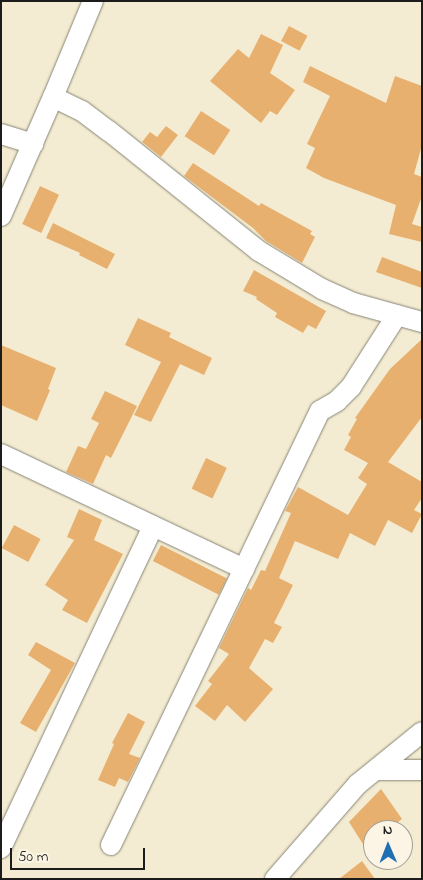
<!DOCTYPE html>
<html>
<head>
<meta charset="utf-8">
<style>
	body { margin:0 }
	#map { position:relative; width:423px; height:880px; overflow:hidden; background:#f3ecd2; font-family:"Indie Flower",sans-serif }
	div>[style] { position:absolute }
	.building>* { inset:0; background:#e8b06f; transform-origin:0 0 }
	.roads { filter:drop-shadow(0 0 1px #888477) drop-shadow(0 0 1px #888477) }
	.minor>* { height:20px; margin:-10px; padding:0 10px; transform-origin:10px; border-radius:10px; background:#fff }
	span { translate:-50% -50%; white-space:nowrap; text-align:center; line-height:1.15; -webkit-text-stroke:4px #fcf5e5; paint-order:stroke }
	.frame { position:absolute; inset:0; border:2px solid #1c1c1c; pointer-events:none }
	.north { position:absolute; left:363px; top:820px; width:50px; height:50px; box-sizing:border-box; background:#fcf5e5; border:1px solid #a29e95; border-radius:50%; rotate:359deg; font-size:14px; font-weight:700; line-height:20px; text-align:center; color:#1c1c1c }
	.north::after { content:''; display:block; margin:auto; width:18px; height:22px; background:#1f6fb2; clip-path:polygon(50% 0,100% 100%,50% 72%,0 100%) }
	.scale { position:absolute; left:10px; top:848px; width:135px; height:22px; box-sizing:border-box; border:2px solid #1c1c1c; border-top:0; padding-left:6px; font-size:15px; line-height:18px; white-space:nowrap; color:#1c1c1c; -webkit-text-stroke:4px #fcf5e5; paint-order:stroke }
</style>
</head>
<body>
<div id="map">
	<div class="building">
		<i style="left:289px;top:26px;width:21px;height:17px;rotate:28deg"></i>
		<i style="clip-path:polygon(261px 34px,283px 45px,270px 73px,295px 90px,277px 115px,270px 111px,261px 123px,210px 81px,238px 49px,249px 58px)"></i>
		<i style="clip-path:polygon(310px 66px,386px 103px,395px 76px,422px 86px,422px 145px,414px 174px,422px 177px,422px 196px,412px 224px,422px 227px,422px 242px,389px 234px,396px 205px,324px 178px,306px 168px,315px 148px,307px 144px,330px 96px,303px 82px)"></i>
		<i style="left:201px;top:111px;width:35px;height:30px;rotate:33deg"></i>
		<i style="clip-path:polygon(166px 126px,178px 135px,161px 157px,142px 142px,150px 132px,157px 137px)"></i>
		<i style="clip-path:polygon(193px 163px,259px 206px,261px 203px,312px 231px,310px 234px,315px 237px,302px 263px,266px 241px,253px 228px,184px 176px)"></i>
		<i style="left:40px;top:186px;width:21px;height:42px;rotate:25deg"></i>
		<i style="clip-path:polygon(53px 223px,115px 254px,107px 269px,79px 255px,80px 253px,46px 238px)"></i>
		<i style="clip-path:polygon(382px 257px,422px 272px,422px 288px,376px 272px)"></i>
		<i style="clip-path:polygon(254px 270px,326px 311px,316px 329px,308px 325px,303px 333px,275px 317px,277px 313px,256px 299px,257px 297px,243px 291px)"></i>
		<i style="clip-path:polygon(138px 318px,171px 333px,169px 337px,212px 358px,204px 375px,180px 364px,151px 422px,134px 415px,161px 362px,125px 345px)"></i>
		<i style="clip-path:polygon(422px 339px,422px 417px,388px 462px,422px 482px,422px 498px,414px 510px,422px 514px,412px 533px,388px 520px,375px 546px,350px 533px,338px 559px,295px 541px,279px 578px,293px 585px,274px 623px,282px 627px,273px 643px,265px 639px,249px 668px,273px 689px,245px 722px,227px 705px,215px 721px,195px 706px,212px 684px,208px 681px,229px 654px,219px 648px,248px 588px,251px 590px,261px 570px,265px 571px,291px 513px,285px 511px,298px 487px,348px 515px,367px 484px,358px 478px,368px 463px,344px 450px,351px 437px,348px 435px,357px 419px,355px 418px,390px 369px)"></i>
		<i style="clip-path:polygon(1px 345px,56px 368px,48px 389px,50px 390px,37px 421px,1px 405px)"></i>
		<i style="clip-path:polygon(105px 391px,137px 406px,111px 458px,106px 455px,93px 484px,66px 472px,78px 446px,86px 449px,99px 423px,91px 419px)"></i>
		<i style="left:206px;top:458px;width:23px;height:34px;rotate:25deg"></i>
		<i style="clip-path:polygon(79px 509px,102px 520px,94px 540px,123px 554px,87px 623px,62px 610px,68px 600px,45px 585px,74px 540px,67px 537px)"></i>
		<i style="left:14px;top:525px;width:30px;height:26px;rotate:28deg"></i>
		<i style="left:161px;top:545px;width:74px;height:18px;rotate:27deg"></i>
		<i style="clip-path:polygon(36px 642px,75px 663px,36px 732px,20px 723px,51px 670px,28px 655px)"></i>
		<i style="clip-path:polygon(128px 713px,145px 722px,129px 754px,140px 758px,128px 782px,119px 778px,115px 787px,98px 780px,114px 744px,112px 743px)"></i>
		<i style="clip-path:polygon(381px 789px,402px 819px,388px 830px,373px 830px,373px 860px,349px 822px)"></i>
		<i style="clip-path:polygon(362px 861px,375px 879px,339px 879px)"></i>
	</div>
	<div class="roads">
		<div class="minor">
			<i style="left:93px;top:1px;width:104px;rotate:112.6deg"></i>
			<i style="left:53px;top:97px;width:32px;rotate:26deg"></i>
			<i style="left:82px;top:111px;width:34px;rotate:37deg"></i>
			<i style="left:109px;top:131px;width:192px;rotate:38.7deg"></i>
			<i style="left:259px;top:251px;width:74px;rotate:31.1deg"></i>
			<i style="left:322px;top:289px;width:34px;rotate:24deg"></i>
			<i style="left:353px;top:303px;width:72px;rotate:15.4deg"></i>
			<i style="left:1px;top:134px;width:34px;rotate:17deg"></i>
			<i style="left:1px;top:216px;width:130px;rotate:-66.4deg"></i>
			<i style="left:1px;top:454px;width:269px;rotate:25.3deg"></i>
			<i style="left:377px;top:770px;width:45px"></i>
			<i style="left:111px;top:845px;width:482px;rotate:-64.3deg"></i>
			<i style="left:320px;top:411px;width:20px;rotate:-30deg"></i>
			<i style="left:337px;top:401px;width:20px;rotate:-45deg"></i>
			<i style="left:351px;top:387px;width:85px;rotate:-57.4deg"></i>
			<i style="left:1px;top:848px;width:356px;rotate:-64.7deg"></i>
			<i style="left:275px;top:879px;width:126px;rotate:-48.9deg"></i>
			<i style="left:358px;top:784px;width:82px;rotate:-39.1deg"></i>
		</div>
	</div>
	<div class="frame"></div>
	<div class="north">N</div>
	<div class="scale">50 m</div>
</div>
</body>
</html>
